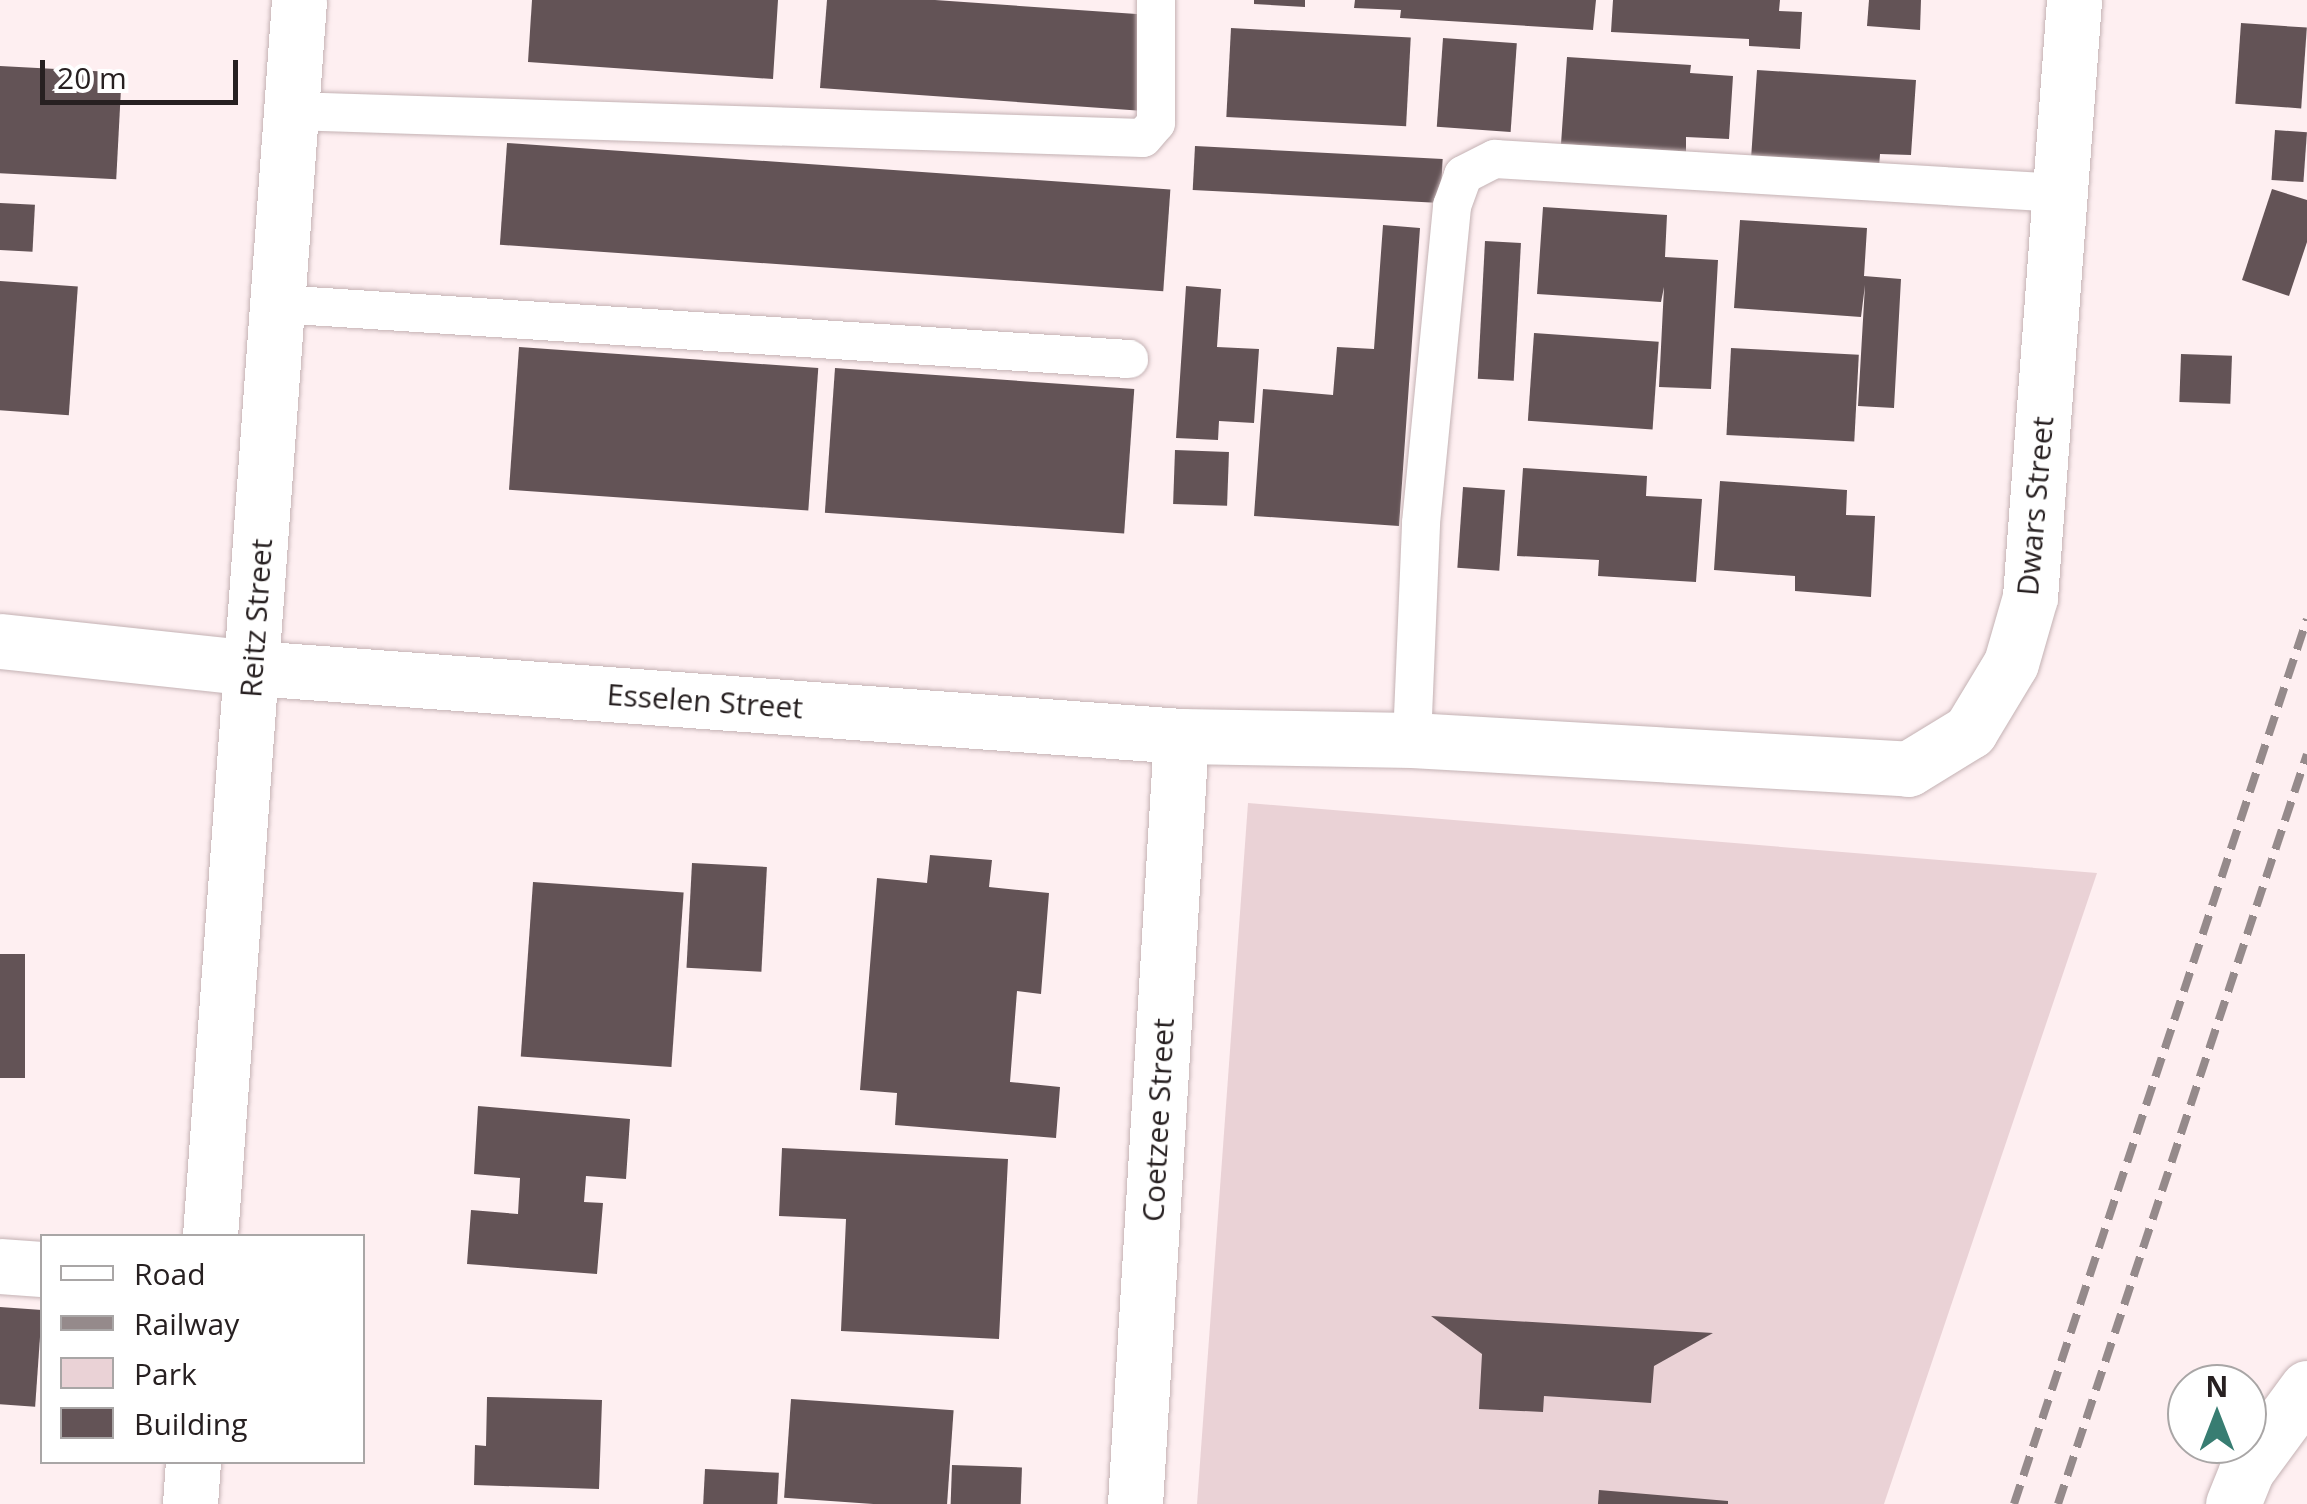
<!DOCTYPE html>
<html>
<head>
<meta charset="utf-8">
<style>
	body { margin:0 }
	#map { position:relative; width:2307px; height:1504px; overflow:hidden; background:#feeff1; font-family:"Open Sans",sans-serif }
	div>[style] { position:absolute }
	.green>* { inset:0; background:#ead2d6 }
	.building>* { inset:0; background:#635356; transform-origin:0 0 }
	.roads { filter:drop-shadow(0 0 2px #c4b2b4) drop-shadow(0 0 2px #c4b2b4) }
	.service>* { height:38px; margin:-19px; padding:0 19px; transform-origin:19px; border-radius:19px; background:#fff }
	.minor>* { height:55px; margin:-27.5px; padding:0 27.5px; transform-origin:27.5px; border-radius:27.5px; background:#fff }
	.rail>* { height:8px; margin-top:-4px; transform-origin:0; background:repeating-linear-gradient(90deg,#958a8b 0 20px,transparent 0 30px) }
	span { translate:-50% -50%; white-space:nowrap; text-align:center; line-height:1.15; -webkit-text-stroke:10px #fff; paint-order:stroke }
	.street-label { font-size:30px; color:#272021 }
	.legend { position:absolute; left:40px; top:1234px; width:325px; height:230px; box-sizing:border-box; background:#fff; border:2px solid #a9a6a6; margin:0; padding:12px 18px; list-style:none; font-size:30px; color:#272021 }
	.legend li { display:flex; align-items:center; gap:20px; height:50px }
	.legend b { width:50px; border:2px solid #a9a6a6 }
	.north { position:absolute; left:2167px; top:1364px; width:100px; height:100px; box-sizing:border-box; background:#fff; border:2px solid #a9a6a6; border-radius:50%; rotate:0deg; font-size:28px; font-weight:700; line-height:40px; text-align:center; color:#272021 }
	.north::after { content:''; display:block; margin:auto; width:35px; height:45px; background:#387d72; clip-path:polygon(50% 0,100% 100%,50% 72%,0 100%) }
	.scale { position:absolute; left:40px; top:60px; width:198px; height:45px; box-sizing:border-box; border:5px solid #272021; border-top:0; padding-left:12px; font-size:30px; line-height:35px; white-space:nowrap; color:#272021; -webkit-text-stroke:8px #fff; paint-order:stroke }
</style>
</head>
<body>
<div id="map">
	<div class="green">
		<i style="clip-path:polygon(1248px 803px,2097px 873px,1884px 1504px,1197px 1504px)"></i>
	</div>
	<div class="building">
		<i style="clip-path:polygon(532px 0,778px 0,773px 79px,528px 62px)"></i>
		<i style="clip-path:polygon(827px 0,935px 0,1151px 15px,1144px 111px,820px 88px)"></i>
		<i style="clip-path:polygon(1254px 0,1305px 0,1305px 7px,1254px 4px)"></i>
		<i style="clip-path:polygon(1355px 0,1596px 0,1593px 30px,1400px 18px,1401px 10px,1354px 8px)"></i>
		<i style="clip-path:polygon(1613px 0,1780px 0,1779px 11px,1802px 12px,1800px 49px,1749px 46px,1749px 39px,1611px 32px)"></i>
		<i style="clip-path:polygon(1869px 0,1921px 0,1920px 30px,1867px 26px)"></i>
		<i style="left:2241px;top:23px;width:66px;height:81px;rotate:4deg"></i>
		<i style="left:1231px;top:28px;width:180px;height:89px;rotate:3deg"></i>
		<i style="left:1443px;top:38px;width:74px;height:89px;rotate:4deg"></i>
		<i style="clip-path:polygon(1567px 57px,1691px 65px,1690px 73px,1733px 76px,1729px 139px,1686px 137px,1686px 152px,1561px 144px)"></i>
		<i style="left:0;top:66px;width:122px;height:107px;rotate:3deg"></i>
		<i style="clip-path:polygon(1757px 70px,1916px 80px,1911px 155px,1880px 154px,1879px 167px,1751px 159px)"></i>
		<i style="left:2275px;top:130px;width:32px;height:50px;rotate:4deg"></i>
		<i style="left:507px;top:143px;width:665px;height:102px;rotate:4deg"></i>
		<i style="left:1195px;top:146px;width:248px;height:44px;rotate:3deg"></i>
		<i style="clip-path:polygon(2272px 189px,2307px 200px,2307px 242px,2289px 296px,2242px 280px)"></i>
		<i style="left:0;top:203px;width:35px;height:47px;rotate:3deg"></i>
		<i style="clip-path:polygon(1543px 207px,1667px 215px,1665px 257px,1718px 260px,1711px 389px,1659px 387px,1664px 287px,1661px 302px,1537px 294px)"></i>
		<i style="clip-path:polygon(1740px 220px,1867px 228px,1864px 276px,1901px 279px,1894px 408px,1858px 406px,1865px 285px,1861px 317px,1734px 308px)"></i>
		<i style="clip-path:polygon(1383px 225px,1420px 228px,1399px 526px,1254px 516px,1263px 389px,1333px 395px,1337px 347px,1374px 349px)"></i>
		<i style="left:1485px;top:241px;width:36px;height:138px;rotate:3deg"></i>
		<i style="left:0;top:281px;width:78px;height:129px;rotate:4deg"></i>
		<i style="clip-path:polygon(1186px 286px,1221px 289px,1217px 347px,1259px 349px,1254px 423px,1219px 421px,1218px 440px,1176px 438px)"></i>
		<i style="left:1534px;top:333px;width:125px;height:88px;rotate:4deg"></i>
		<i style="left:519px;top:347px;width:300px;height:143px;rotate:4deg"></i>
		<i style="left:1731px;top:348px;width:128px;height:87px;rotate:3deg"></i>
		<i style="left:2181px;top:354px;width:51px;height:48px;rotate:2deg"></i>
		<i style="left:835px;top:368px;width:300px;height:145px;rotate:4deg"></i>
		<i style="left:1175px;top:450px;width:54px;height:54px;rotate:2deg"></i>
		<i style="clip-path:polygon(1523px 468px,1647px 476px,1646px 496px,1702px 499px,1696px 582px,1598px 576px,1599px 560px,1517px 556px)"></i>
		<i style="clip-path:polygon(1720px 481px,1847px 490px,1846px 515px,1875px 516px,1871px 597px,1795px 591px,1795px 576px,1714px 570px)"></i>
		<i style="left:1463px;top:487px;width:42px;height:81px;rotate:4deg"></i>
		<i style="clip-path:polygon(930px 855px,992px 860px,989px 887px,1049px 893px,1041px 994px,1017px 991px,1010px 1082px,1060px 1087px,1056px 1138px,895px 1125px,897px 1093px,860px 1090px,877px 878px,927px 883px)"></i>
		<i style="left:692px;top:863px;width:75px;height:105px;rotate:3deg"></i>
		<i style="left:533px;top:882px;width:151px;height:175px;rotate:4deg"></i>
		<i style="left:0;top:954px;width:25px;height:124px"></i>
		<i style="clip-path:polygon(478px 1106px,630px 1119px,626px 1179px,586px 1176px,584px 1202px,603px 1203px,597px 1274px,467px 1264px,471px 1210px,518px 1214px,520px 1178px,474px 1174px)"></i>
		<i style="clip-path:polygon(782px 1148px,1008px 1159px,999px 1339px,841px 1331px,846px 1219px,779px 1216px)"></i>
		<i style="left:0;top:1307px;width:42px;height:97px;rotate:4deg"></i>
		<i style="clip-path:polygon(1431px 1316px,1713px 1333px,1654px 1366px,1651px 1403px,1544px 1396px,1543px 1412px,1479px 1409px,1482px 1354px)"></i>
		<i style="clip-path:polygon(487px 1397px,602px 1400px,599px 1489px,474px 1485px,475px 1445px,486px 1446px)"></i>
		<i style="left:791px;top:1399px;width:163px;height:99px;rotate:4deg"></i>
		<i style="left:952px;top:1465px;width:70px;height:39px;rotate:2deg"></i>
		<i style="left:705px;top:1469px;width:74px;height:35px;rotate:3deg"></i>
		<i style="clip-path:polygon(1599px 1490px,1728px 1501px,1728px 1504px,1598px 1504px)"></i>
	</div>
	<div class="roads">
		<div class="service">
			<i style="left:291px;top:111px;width:852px;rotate:1.82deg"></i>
			<i style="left:1143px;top:138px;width:20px;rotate:-49deg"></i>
			<i style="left:1156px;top:123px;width:123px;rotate:-90deg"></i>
			<i style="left:278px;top:304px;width:853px;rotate:3.7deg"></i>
			<i style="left:1412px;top:740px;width:217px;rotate:-87.6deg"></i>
			<i style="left:1421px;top:523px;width:319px;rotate:-84.4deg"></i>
			<i style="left:1452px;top:206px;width:33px;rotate:-70deg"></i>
			<i style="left:1463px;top:175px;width:36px;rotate:-27deg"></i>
			<i style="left:1495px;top:159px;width:566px;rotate:3.44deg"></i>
		</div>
		<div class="minor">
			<i style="left:0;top:641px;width:254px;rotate:6.1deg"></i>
			<i style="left:253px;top:668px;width:930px;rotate:4.19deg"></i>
			<i style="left:1181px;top:736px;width:231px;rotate:1deg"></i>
			<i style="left:1412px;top:740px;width:497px;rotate:3.3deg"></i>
			<i style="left:1908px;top:769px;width:73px;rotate:-31.5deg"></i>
			<i style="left:1970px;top:731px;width:79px;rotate:-58.9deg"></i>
			<i style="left:2011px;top:663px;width:69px;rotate:-73.9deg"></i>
			<i style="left:2030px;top:597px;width:599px;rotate:-85.78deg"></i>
			<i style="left:210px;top:1236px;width:1239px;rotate:-85.88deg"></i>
			<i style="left:0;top:1266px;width:42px;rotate:4.1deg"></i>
			<i style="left:190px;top:1504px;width:42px;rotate:-85.9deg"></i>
			<i style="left:1135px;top:1504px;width:769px;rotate:-86.57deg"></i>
			<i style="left:2233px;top:1504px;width:35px;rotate:-68deg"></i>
			<i style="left:2246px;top:1471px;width:103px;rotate:-53.7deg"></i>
		</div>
	</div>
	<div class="rail">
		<i style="left:2014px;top:1504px;width:932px;rotate:-71.68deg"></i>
		<i style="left:2058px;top:1504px;width:790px;rotate:-71.63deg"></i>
	</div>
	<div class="street-label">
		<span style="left:2035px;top:506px;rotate:-85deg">Dwars Street</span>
		<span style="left:256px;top:618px;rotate:-86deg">Reitz Street</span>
		<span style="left:705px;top:701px;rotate:4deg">Esselen Street</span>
		<span style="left:1158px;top:1120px;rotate:-87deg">Coetzee Street</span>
	</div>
	<ul class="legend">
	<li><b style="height:12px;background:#fff"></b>Road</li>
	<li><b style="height:12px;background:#958a8b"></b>Railway</li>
	<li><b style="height:28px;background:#ead2d6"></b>Park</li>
	<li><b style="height:28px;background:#635356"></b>Building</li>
	</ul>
	<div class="north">N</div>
	<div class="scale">20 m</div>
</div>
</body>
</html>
